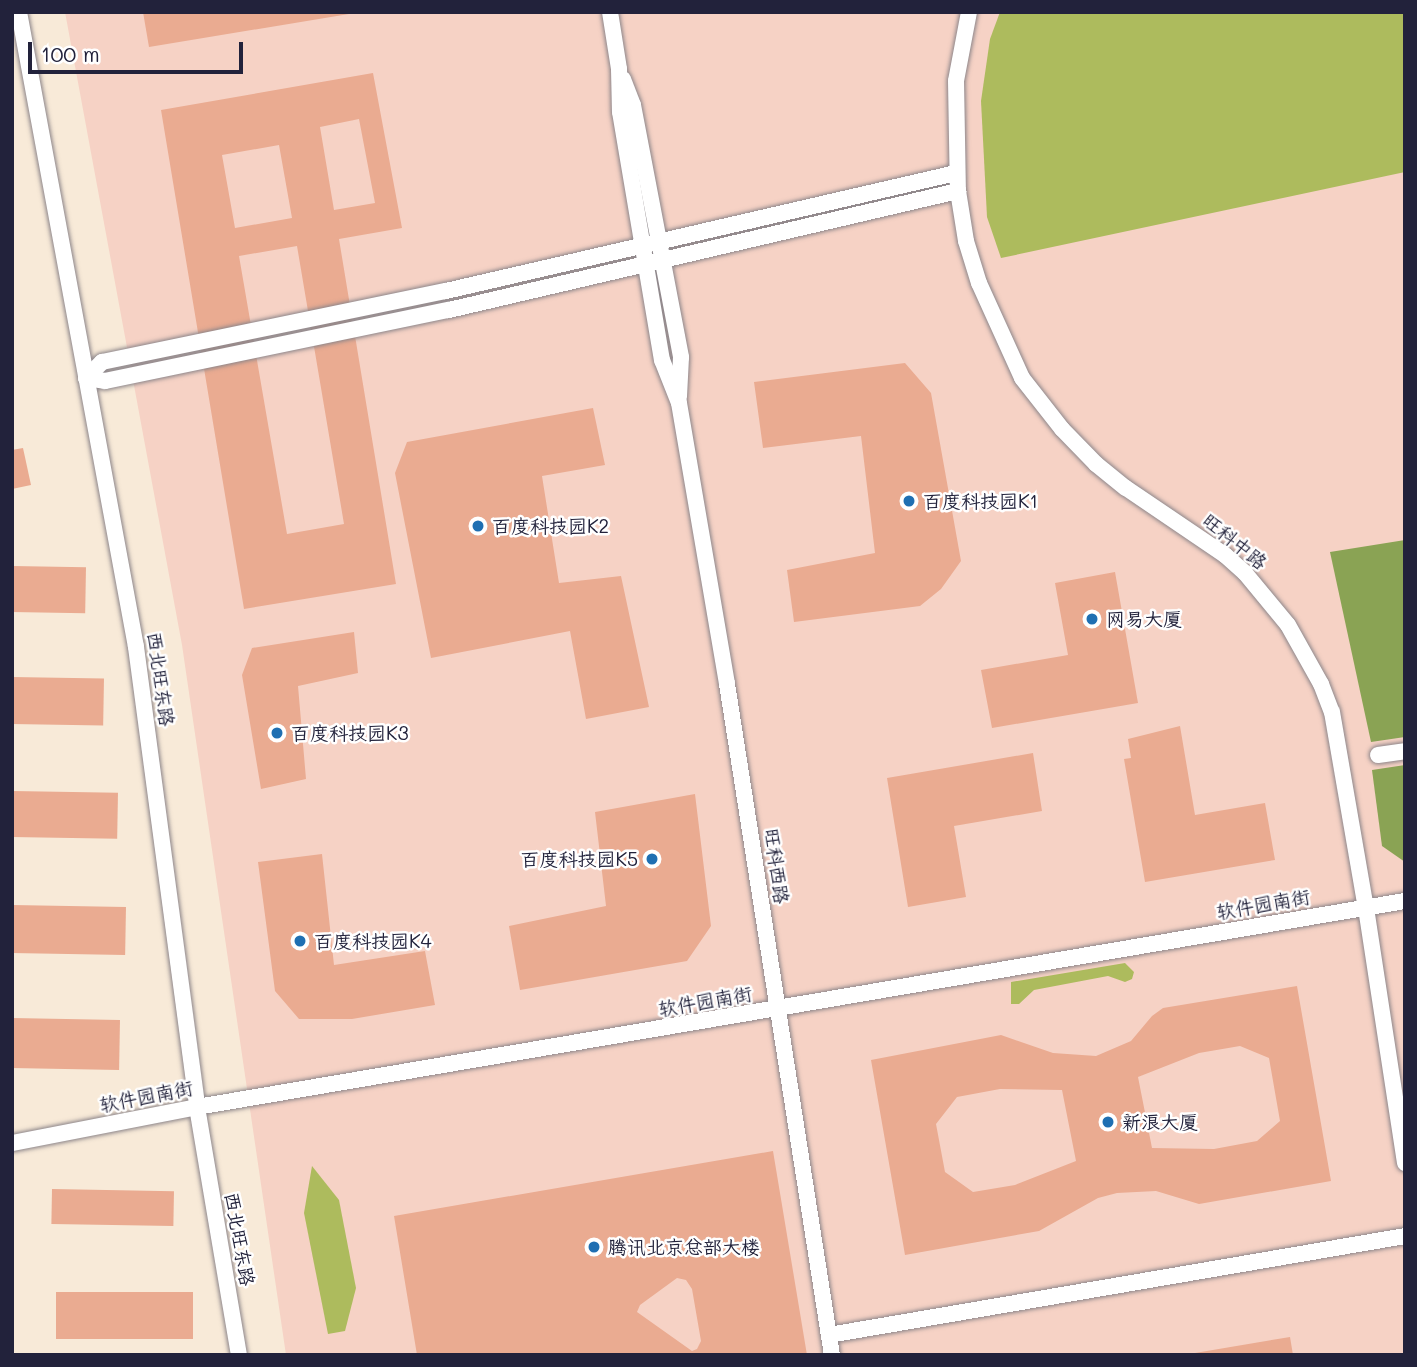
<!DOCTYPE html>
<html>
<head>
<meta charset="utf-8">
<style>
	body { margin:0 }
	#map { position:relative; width:1417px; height:1367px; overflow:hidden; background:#f8ead8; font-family:Mali,"LXGW WenKai TC",sans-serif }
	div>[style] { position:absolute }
	.built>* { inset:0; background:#f6d2c5 }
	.green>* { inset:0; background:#adbb5d }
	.forest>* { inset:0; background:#8aa354 }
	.building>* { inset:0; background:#eaab91; transform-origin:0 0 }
	.roads { filter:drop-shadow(0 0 2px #8d868a) drop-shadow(0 0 2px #8d868a) }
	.minor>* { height:16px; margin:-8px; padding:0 8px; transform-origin:8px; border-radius:8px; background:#fff }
	.dots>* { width:19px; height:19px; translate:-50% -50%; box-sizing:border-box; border:4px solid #fff; border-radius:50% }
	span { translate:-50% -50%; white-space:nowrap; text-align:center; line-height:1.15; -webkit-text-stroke:5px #fff; paint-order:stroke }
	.poi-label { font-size:19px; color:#22223b }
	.left { translate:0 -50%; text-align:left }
	.right { translate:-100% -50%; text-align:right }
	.street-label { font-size:19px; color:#22223b }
	.frame { position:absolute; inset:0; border:14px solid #22223b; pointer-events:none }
	.scale { position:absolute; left:28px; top:42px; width:215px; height:32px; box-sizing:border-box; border:4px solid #22223b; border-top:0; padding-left:9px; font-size:21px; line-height:24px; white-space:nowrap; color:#22223b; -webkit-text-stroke:5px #fff; paint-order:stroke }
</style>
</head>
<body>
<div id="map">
	<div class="built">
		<i style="clip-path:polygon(65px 12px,1405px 12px,1405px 1355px,286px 1355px,182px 645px)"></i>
	</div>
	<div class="green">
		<i style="clip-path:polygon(1000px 12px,1405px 12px,1405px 172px,1001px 258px,987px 217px,981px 101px,990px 39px)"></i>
		<i style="clip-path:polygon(1125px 963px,1134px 972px,1132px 979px,1125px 982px,1108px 976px,1034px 990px,1019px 1004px,1011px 1004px,1011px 982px)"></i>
		<i style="clip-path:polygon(312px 1166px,339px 1200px,356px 1288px,345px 1331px,328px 1334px,304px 1213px)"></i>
	</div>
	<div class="forest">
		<i style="clip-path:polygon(1405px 540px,1405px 737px,1371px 742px,1330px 552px)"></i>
		<i style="clip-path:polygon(1405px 765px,1405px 862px,1382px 846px,1372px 770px)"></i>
	</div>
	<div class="building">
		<i style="clip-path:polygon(143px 12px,349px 12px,349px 14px,149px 47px)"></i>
		<i style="clip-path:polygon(evenodd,373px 73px,402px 228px,339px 239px,396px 584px,244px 609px,161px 110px,373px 73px,359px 119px,375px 203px,334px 210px,320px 127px,359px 119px,373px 73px,279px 145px,292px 218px,235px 228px,222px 155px,279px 145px,373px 73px,297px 246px,344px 524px,287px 534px,239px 256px,297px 246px)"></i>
		<i style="clip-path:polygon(905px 363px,931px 393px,961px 561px,941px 589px,920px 606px,794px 622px,787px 570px,875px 553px,861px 436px,763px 448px,754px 382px)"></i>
		<i style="clip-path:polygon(593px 408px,605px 465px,542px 476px,559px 583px,621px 576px,649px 707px,586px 719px,570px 631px,431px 658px,395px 473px,407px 442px)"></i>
		<i style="clip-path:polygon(23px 448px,31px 485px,12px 489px,12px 450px)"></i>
		<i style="left:12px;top:566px;width:74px;height:46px;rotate:1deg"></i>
		<i style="clip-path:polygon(1115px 572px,1138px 703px,992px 728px,981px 670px,1068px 655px,1055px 583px)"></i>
		<i style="clip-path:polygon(354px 632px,358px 673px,298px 686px,306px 779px,261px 789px,242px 675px,252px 648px)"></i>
		<i style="left:12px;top:677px;width:92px;height:47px;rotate:1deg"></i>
		<i style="clip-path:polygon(1180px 726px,1195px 815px,1265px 803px,1275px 860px,1145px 882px,1124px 759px,1131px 758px,1128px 739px)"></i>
		<i style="clip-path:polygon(1033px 753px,1042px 811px,954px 826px,966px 897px,908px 907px,887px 778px)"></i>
		<i style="left:12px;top:791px;width:106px;height:46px;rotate:1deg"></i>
		<i style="clip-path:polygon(695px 794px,711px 926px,687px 961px,520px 990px,509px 926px,606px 906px,595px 812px)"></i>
		<i style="clip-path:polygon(322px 854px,334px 965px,425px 951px,435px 1005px,352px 1019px,299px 1019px,275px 991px,258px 862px)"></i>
		<i style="left:12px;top:905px;width:114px;height:48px;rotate:1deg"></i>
		<i style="clip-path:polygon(evenodd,1297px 986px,1331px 1181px,1199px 1204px,1156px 1191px,1117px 1193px,1098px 1198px,1039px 1231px,905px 1255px,871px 1060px,1001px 1035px,1053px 1053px,1096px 1056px,1131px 1041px,1152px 1016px,1163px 1008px,1297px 986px,1240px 1046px,1269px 1058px,1280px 1121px,1257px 1141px,1214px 1149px,1152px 1148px,1138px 1077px,1199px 1053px,1240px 1046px,1297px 986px,1000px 1089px,1062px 1090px,1076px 1161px,1015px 1185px,973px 1192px,945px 1172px,936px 1124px,957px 1097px,1000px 1089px)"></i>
		<i style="left:12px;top:1018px;width:108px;height:50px;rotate:1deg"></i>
		<i style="clip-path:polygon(evenodd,773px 1151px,807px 1355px,417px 1355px,394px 1216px,773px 1151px,677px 1278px,686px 1280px,692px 1289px,701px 1341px,697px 1349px,692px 1351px,637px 1312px,640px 1305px,677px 1278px)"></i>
		<i style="left:52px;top:1189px;width:122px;height:35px;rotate:1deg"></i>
		<i style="left:56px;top:1292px;width:137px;height:47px"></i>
		<i style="clip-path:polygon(1290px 1337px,1293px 1355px,1196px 1355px,1195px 1353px)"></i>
	</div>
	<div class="roads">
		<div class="minor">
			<i style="left:19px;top:12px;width:646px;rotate:79.56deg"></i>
			<i style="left:136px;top:647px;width:464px;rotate:82.4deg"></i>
			<i style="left:197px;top:1107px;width:252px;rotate:80.4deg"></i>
			<i style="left:610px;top:12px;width:58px;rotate:81deg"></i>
			<i style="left:619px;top:69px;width:43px;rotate:88.7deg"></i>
			<i style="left:620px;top:112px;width:252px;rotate:80.4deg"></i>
			<i style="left:662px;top:360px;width:46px;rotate:68.4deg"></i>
			<i style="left:679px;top:403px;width:285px;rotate:80.3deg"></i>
			<i style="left:727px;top:684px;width:679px;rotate:81.11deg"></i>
			<i style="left:969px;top:12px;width:70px;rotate:100.7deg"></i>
			<i style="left:956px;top:81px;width:110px;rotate:89deg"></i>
			<i style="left:958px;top:191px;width:51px;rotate:80.9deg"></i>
			<i style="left:966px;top:241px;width:44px;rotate:72.8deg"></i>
			<i style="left:979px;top:283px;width:104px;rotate:65.6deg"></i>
			<i style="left:1022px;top:378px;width:65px;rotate:51.9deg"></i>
			<i style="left:1062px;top:429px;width:49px;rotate:45.8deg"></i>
			<i style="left:1096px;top:464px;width:38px;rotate:39deg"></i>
			<i style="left:1126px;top:488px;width:120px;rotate:34.1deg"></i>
			<i style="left:1225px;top:555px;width:27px;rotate:42deg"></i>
			<i style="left:1245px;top:573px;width:67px;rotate:50.4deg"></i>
			<i style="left:1288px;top:625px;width:68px;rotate:60.8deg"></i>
			<i style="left:1321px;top:684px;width:30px;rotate:69deg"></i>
			<i style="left:1332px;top:712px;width:199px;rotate:80.2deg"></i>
			<i style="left:1366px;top:908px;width:258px;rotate:81.3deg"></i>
			<i style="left:623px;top:79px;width:28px;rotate:69deg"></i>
			<i style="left:633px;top:105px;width:257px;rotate:79.2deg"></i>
			<i style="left:681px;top:357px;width:40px;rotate:92.9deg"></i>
			<i style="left:86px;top:378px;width:23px;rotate:-45deg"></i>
			<i style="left:102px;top:362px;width:351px;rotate:-11.7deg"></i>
			<i style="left:446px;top:291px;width:523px;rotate:-13.03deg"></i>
			<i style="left:86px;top:378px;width:19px;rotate:9deg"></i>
			<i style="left:105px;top:381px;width:351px;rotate:-11.7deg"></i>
			<i style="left:449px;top:310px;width:523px;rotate:-13.16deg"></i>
			<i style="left:1378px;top:755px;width:27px;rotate:-8deg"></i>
			<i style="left:12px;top:1143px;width:188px;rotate:-11deg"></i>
			<i style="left:197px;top:1107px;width:1225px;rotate:-9.68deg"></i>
			<i style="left:829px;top:1335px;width:584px;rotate:-9.75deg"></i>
		</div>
	</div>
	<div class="dots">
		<i style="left:909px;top:501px;background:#1f6fb2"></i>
		<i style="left:478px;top:526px;background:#1f6fb2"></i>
		<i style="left:1092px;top:619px;background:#1f6fb2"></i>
		<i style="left:277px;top:733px;background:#1f6fb2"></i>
		<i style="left:652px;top:859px;background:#1f6fb2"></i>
		<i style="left:300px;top:941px;background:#1f6fb2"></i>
		<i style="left:1108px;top:1122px;background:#1f6fb2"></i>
		<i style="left:594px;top:1247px;background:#1f6fb2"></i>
	</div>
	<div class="poi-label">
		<span class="left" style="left:923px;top:501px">百度科技园K1</span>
		<span class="left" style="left:492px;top:526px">百度科技园K2</span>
		<span class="left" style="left:1106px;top:619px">网易大厦</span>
		<span class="left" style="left:291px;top:733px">百度科技园K3</span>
		<span class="right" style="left:638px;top:859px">百度科技园K5</span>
		<span class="left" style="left:314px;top:941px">百度科技园K4</span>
		<span class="left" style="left:1122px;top:1122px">新浪大厦</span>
		<span class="left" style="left:608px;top:1247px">腾讯北京总部大楼</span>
	</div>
	<div class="street-label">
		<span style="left:1235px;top:541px;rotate:39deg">旺科中路</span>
		<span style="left:161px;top:679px;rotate:82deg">西北旺东路</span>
		<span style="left:777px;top:866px;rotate:82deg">旺科西路</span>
		<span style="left:1263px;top:904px;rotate:-10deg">软件园南街</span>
		<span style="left:705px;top:1001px;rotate:-10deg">软件园南街</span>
		<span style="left:146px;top:1096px;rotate:-11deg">软件园南街</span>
		<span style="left:240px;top:1239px;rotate:80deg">西北旺东路</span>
	</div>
	<div class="frame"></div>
	<div class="scale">100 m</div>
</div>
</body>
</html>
